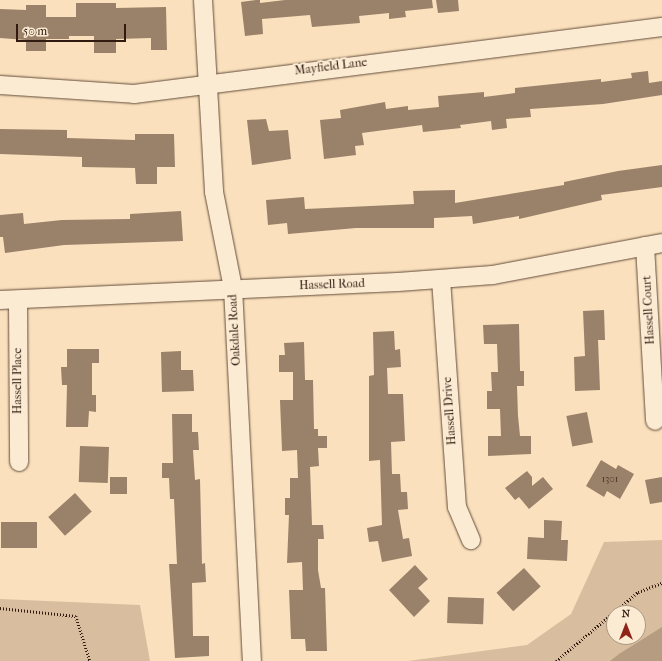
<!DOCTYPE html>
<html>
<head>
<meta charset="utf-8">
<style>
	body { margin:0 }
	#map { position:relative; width:662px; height:661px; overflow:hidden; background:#fae0bc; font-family:"IM FELL French Canon",serif }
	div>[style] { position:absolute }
	.green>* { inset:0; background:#d8be9f }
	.water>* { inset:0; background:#b69d82 }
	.building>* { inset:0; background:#9a8169; transform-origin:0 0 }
	.path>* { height:2.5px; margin-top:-1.25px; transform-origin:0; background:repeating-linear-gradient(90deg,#311a10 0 1px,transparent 0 3px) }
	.roads { filter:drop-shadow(0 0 1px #634c3b) drop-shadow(0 0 1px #634c3b) }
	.minor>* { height:18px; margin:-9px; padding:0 9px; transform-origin:9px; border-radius:9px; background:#fcebd3 }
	span { translate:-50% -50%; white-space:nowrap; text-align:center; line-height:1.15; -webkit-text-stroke:4px #fcebd3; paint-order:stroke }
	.number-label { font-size:10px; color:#4b3426 }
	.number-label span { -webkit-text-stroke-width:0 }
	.street-label { font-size:12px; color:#311a10 }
	.north { position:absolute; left:606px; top:605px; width:40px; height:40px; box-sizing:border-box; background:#fcebd3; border:1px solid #ab9785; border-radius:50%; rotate:0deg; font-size:11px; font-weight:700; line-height:16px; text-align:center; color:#311a10 }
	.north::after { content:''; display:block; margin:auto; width:14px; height:18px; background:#8f2418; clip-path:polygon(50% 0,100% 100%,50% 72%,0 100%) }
	.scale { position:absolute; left:16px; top:24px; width:110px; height:18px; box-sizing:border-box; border:2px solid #311a10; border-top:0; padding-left:5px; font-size:12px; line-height:14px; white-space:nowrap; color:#311a10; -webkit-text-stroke:3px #fcebd3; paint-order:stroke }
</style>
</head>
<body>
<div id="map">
	<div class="green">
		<i style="clip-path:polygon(evenodd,662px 540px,662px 661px,408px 661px,527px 645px,571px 614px,604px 542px,662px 540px,614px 613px,638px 613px,638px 637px,614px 637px,614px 613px)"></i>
		<i style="clip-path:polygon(0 599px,140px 605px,150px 661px,0 661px)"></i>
	</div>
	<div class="water">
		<i style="clip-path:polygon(662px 627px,662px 661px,610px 661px,619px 654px)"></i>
	</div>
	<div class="building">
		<i style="clip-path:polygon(256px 0,260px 0,260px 3px,285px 0,432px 0,433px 8px,405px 11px,406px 17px,389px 19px,389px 13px,359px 16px,360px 23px,312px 27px,310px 15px,262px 19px,263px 34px,245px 36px,241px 2px)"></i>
		<i style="clip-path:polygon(436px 0,458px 0,459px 11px,438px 13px)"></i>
		<i style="clip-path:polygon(76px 3px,116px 3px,116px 8px,166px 7px,167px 50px,151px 50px,151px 38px,116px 39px,116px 53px,94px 53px,94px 36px,69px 36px,69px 39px,46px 39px,46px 51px,26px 51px,26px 40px,0 38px,0 9px,26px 10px,26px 5px,46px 5px,46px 17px,76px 17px)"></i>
		<i style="clip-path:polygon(648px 71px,649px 83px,662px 81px,662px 95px,603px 104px,530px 109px,531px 117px,506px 119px,507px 128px,492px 130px,491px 121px,460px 125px,461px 128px,423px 132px,422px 125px,362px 133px,364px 145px,355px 146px,356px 155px,324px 159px,320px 120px,341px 118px,340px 110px,385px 102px,386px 109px,408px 106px,408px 110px,439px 107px,438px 96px,484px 92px,484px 97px,515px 93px,515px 88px,601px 79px,601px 82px,632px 78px,631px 73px)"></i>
		<i style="clip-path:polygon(266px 119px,269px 131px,288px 130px,291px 159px,252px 165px,247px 120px)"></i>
		<i style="clip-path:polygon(0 129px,67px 130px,67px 138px,135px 140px,135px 134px,174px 134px,175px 167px,157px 167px,157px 184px,136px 184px,135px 168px,82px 167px,82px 157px,0 154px)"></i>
		<i style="clip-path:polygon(662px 165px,662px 187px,601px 195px,602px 200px,519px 219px,519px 216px,473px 224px,472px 216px,434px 218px,434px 228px,356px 228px,288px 234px,287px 223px,268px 225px,266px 200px,304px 197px,305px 209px,414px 204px,413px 191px,455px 190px,455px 203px,564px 185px,564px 182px,618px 171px)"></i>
		<i style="clip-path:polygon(181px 211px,183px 241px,64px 245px,5px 253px,3px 237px,0 237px,0 215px,23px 213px,24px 224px,62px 220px,130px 219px,130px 214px)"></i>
		<i style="clip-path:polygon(604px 310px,605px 340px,598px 340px,600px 390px,575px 391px,574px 357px,585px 356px,583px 311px)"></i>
		<i style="clip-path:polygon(519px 324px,520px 371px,524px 371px,524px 386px,517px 386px,518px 416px,520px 436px,531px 436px,531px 454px,488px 456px,488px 436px,501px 436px,500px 409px,487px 409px,487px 391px,492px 391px,491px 372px,498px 372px,497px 344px,484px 344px,483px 325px)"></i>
		<i style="clip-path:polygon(394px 331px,395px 350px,400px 349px,401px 367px,387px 368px,388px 394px,403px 394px,405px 441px,391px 442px,392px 474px,400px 474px,401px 492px,407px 492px,408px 509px,398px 510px,403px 539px,409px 538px,412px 556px,382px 562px,378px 541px,369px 542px,367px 528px,382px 525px,380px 460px,369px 461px,369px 376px,374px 375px,373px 332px)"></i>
		<i style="clip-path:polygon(304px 342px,305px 380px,313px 380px,314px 429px,318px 429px,318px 436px,327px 436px,327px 448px,318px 448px,319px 466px,310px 467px,312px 525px,323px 525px,324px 539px,318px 539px,318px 570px,321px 588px,325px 588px,327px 651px,306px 651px,305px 639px,291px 639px,289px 590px,303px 590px,302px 562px,287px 563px,289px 515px,285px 515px,285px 498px,290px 498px,290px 478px,298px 478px,297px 450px,282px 451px,280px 400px,293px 400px,293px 372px,279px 372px,279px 355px,285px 355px,284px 343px)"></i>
		<i style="clip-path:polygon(67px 349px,99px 349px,99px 363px,92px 363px,92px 395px,96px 395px,96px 412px,89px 411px,88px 427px,66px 427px,67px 385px,62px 385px,61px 367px,67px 367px)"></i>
		<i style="clip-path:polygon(181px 351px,181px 370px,193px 370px,194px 391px,162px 392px,161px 352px)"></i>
		<i style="left:587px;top:412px;width:31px;height:21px;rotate:79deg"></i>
		<i style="clip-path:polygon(172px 414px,192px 414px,192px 432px,198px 432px,199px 450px,193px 450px,195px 480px,200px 479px,202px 564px,205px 563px,206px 582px,192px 583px,193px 636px,209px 636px,209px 656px,175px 658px,169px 564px,177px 564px,174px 499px,170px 499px,169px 478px,162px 478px,162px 463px,173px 463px)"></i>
		<i style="left:80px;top:446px;width:29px;height:36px;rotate:2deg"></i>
		<i style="clip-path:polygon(601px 460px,616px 469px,618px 465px,634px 474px,620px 499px,607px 491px,604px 497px,586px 486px)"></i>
		<i style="clip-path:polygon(527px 471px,532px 477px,532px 486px,543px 477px,553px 489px,529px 509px,519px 497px,515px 500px,505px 488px)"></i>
		<i style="left:110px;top:477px;width:17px;height:17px"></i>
		<i style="clip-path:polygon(662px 477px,662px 502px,650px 504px,645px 480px)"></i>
		<i style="left:75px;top:493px;width:25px;height:36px;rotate:48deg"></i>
		<i style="clip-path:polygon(544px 520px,562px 521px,561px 540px,568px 540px,567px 561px,527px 559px,528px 537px,544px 538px)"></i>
		<i style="left:37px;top:522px;width:26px;height:36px;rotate:90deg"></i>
		<i style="clip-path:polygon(415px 565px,428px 579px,418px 588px,430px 601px,414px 617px,389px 590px)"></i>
		<i style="left:524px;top:568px;width:25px;height:37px;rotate:48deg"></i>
		<i style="left:448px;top:597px;width:36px;height:26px;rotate:2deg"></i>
	</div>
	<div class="path">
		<i style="left:0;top:608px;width:76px;rotate:6deg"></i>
		<i style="left:76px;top:616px;width:47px;rotate:72.7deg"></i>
		<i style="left:556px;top:661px;width:107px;rotate:-40.1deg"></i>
		<i style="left:638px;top:592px;width:26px;rotate:-21deg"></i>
	</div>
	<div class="roads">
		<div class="minor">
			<i style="left:203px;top:0;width:192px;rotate:86.7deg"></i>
			<i style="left:214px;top:192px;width:98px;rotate:78.8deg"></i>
			<i style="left:233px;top:288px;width:373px;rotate:87.1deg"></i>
			<i style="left:0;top:85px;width:134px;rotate:3.8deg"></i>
			<i style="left:134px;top:94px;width:532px;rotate:-7.23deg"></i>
			<i style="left:645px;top:246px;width:175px;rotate:86.7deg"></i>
			<i style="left:441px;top:279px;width:229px;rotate:86deg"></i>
			<i style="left:457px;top:507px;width:36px;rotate:67deg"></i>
			<i style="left:0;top:300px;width:398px;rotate:-2.6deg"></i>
			<i style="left:398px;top:282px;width:95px;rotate:-4.2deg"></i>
			<i style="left:493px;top:275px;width:172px;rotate:-10.7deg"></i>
			<i style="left:18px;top:300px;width:162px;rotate:89.6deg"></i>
		</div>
	</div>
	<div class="number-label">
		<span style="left:610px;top:480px">1301</span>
	</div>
	<div class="street-label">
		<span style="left:331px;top:67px;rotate:-7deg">Mayfield Lane</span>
		<span style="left:332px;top:285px;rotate:-2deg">Hassell Road</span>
		<span style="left:649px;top:310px;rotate:-93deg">Hassell Court</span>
		<span style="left:235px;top:330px;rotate:-93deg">Oakdale Road</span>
		<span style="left:18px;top:381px;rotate:-90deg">Hassell Place</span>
		<span style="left:450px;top:411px;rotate:-94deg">Hassell Drive</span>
	</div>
	<div class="north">N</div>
	<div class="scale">50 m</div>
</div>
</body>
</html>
